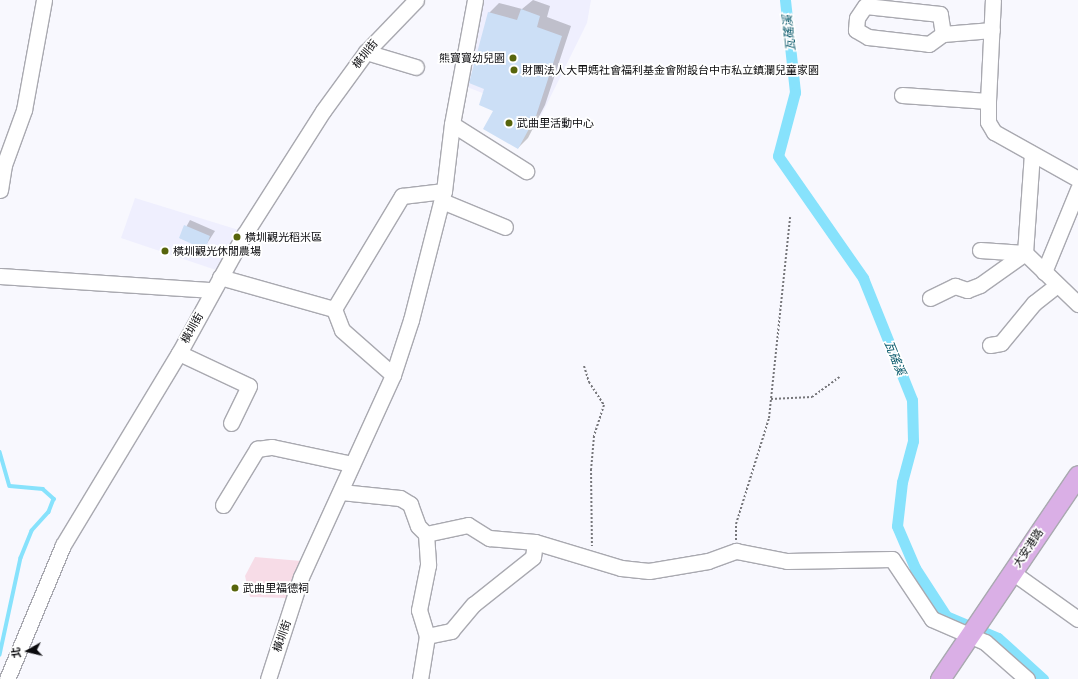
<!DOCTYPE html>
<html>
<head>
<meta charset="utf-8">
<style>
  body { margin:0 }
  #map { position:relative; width:1078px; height:679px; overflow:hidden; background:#f8f8fe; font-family:Ubuntu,"Noto Sans TC",sans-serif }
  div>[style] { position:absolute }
  .built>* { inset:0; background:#efeffe }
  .green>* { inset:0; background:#f7dce7 }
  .shadow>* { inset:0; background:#0003 }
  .stream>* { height:3.5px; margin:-1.75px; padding:0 1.75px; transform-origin:1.75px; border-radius:1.75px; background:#87e2fc }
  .canal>* { height:11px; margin:-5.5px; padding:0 5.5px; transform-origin:5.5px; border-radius:5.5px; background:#87e2fc }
  .building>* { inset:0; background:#ccdff6 }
  .path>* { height:2px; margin-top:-1px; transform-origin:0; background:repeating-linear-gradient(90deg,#76767a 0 2px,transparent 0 4px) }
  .roads { filter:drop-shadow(1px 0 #a9a9b0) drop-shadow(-1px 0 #a9a9b0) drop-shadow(0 1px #a9a9b0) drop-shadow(0 -1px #a9a9b0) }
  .minor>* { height:15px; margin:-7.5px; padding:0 7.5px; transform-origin:7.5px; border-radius:7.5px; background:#fff }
  .major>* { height:19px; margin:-9.5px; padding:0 9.5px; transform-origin:9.5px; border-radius:9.5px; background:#daafe6 }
  .dots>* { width:11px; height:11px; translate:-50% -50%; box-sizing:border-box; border:2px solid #fff; border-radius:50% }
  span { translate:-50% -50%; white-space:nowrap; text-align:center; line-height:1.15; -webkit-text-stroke:3.5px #fff; paint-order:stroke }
  .street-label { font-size:11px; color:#0b0b0e }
  .poi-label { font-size:11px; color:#0b0b0e }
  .right { translate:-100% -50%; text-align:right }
  .left { translate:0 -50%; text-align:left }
  .water-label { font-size:12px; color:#065769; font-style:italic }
  .north { position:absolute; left:8px; top:631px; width:40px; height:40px; -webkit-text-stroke:3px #fff; paint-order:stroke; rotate:262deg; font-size:11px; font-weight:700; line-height:16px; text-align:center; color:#0b0b0e }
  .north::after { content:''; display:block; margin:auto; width:14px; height:18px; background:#0b0b0e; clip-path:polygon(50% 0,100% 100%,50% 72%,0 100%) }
</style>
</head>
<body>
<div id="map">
  <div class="built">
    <i style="clip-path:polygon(477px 0,591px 0,587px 23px,541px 116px,462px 85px)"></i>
    <i style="clip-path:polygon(135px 198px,242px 231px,219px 271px,121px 238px)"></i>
  </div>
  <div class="green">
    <i style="clip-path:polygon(255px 557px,301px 561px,287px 598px,250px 597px,245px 576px)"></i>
  </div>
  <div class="shadow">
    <i style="clip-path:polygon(533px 0,550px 6px,547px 17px,571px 26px,545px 105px,528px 138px,518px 148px,485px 88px,489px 13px,499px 3px,522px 9px)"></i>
    <i style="clip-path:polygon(190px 220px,215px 231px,204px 248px,180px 238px)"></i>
  </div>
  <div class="stream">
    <i style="left:0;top:452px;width:35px;rotate:74deg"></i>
    <i style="left:10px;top:486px;width:33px;rotate:5deg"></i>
    <i style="left:43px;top:489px;width:15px;rotate:42deg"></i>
    <i style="left:54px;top:499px;width:14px;rotate:111deg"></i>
    <i style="left:49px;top:512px;width:25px;rotate:132deg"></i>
    <i style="left:32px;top:531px;width:29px;rotate:112deg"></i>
    <i style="left:21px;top:558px;width:99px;rotate:102.2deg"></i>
  </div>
  <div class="canal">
    <i style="left:785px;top:0;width:93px;rotate:83.8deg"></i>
    <i style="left:795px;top:92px;width:66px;rotate:104.9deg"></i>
    <i style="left:778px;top:156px;width:149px;rotate:55.1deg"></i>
    <i style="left:863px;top:278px;width:131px;rotate:68.1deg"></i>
    <i style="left:912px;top:400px;width:41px;rotate:88.6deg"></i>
    <i style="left:913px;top:441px;width:42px;rotate:105deg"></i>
    <i style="left:902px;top:482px;width:44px;rotate:96.5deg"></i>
    <i style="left:897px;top:526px;width:46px;rotate:66.8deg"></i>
    <i style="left:915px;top:568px;width:57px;rotate:57.1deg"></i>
    <i style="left:946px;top:616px;width:56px;rotate:22.9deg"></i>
    <i style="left:998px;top:638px;width:61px;rotate:42.3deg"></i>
  </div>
  <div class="building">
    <i style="clip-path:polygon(521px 9px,540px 16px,537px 27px,562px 36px,536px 116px,518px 149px,483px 129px,493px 111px,479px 105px,484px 89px,469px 83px,488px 12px,517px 20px)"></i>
    <i style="clip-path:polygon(184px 225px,210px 236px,205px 250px,179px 238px)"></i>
  </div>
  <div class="path">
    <i style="left:584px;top:366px;width:17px;rotate:73deg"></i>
    <i style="left:589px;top:382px;width:27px;rotate:57deg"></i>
    <i style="left:604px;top:405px;width:33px;rotate:108deg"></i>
    <i style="left:594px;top:436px;width:33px;rotate:95deg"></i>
    <i style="left:591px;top:469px;width:77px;rotate:89.3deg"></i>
    <i style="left:771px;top:399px;width:41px;rotate:-2.8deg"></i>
    <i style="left:812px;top:397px;width:34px;rotate:-36deg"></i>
    <i style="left:736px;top:540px;width:16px;rotate:-90deg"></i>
    <i style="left:736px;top:524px;width:111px;rotate:-72.7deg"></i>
    <i style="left:769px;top:418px;width:202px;rotate:-84deg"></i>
    <i style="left:245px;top:589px;width:38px;rotate:3deg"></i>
  </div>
  <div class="roads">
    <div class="minor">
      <i style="left:943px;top:34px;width:20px;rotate:-99deg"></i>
      <i style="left:940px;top:14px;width:75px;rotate:-173.9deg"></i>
      <i style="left:865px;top:6px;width:14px;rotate:124deg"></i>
      <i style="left:857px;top:18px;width:12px;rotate:95deg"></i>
      <i style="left:856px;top:30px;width:14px;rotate:30deg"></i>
      <i style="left:868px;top:37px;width:61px;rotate:6.5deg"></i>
      <i style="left:929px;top:44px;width:17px;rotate:-36deg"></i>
      <i style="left:943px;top:34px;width:49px;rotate:-4.7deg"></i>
      <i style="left:366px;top:52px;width:52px;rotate:16.7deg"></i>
      <i style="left:902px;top:95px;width:86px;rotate:4deg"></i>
      <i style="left:988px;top:101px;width:21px;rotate:90deg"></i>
      <i style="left:988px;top:122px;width:12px;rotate:59deg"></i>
      <i style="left:994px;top:132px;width:96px;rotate:29.2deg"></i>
      <i style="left:988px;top:101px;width:101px;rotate:-87.2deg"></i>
      <i style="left:452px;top:124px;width:88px;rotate:32.4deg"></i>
      <i style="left:0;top:190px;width:25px;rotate:-81deg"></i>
      <i style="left:4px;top:165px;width:59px;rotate:-70deg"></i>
      <i style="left:24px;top:110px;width:112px;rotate:-79.7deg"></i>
      <i style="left:442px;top:201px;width:68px;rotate:22.4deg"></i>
      <i style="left:980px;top:250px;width:45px;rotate:3.8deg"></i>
      <i style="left:1025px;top:253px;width:99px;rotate:-86deg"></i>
      <i style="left:1044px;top:272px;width:90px;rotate:-67.7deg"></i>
      <i style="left:0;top:276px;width:213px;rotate:3.8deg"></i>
      <i style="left:220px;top:277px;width:118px;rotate:15.7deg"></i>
      <i style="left:334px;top:309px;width:22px;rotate:69deg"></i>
      <i style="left:342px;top:330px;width:68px;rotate:41.4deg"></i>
      <i style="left:930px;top:298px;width:28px;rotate:-26deg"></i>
      <i style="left:955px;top:286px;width:13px;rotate:18deg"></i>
      <i style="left:967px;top:290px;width:14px;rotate:-21deg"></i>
      <i style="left:980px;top:285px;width:55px;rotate:-35.4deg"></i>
      <i style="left:1025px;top:253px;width:74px;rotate:43.9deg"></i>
      <i style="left:334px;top:309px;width:132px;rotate:-59deg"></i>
      <i style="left:402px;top:196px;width:42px;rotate:-6.8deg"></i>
      <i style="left:990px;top:345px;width:11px;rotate:-10deg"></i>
      <i style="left:1001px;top:343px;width:52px;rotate:-50.5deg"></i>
      <i style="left:1034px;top:303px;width:29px;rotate:-38deg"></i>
      <i style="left:179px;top:353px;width:77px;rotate:25.2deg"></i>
      <i style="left:249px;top:386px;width:41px;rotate:115.9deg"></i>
      <i style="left:341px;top:492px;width:59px;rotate:5.8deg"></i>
      <i style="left:400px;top:498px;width:12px;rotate:31deg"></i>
      <i style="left:410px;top:504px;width:23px;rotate:70deg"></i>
      <i style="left:418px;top:526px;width:11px;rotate:45deg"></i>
      <i style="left:426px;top:534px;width:31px;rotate:86deg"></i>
      <i style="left:428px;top:565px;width:46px;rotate:101.3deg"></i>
      <i style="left:419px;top:610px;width:27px;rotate:73deg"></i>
      <i style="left:427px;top:636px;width:44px;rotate:99.2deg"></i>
      <i style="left:223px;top:505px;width:66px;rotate:-58.7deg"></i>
      <i style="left:257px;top:449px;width:15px;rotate:-8deg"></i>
      <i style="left:272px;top:447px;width:82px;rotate:12deg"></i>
      <i style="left:426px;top:534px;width:43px;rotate:-12.1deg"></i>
      <i style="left:468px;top:525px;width:25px;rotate:32deg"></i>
      <i style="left:489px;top:538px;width:46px;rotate:5deg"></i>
      <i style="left:535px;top:542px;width:90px;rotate:16.8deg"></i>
      <i style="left:621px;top:568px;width:28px;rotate:6deg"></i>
      <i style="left:649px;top:571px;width:60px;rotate:-9.6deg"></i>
      <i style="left:708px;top:561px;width:30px;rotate:-20deg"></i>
      <i style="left:736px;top:551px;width:52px;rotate:11.1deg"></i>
      <i style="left:787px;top:561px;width:105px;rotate:-1.1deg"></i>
      <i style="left:892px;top:559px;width:72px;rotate:56.3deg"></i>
      <i style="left:932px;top:619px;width:58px;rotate:23.5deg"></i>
      <i style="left:985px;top:642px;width:56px;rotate:41.4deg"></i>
      <i style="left:1012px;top:572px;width:81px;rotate:35.5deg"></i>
      <i style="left:427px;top:636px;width:25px;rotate:-12deg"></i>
      <i style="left:451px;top:631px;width:35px;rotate:-50deg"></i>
      <i style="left:474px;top:604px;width:75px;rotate:-38.5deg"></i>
      <i style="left:533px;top:557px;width:15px;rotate:-82deg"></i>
      <i style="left:7px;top:679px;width:145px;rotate:-67.3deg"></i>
      <i style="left:63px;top:545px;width:224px;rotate:-58.9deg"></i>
      <i style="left:179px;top:353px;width:135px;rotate:-61.2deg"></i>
      <i style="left:244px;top:235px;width:147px;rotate:-57.5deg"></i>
      <i style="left:323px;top:111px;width:73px;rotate:-53.9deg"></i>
      <i style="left:366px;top:52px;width:72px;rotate:-46.1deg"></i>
      <i style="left:268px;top:679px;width:107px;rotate:-72.1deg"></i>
      <i style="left:301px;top:577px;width:222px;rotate:-65.5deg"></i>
      <i style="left:393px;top:375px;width:58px;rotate:-71.9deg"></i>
      <i style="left:411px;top:320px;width:133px;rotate:-75.7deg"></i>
      <i style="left:444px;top:191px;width:67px;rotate:-83.2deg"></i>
      <i style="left:452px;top:124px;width:126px;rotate:-79.5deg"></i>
    </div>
    <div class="major">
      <i style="left:940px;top:679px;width:246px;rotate:-55.9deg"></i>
    </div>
  </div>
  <div class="dots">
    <i style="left:513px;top:58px;background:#57650c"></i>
    <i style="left:514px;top:70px;background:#57650c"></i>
    <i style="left:509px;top:123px;background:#57650c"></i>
    <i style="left:237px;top:237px;background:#57650c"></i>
    <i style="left:165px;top:251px;background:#57650c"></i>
    <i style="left:235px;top:588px;background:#57650c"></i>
  </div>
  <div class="street-label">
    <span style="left:365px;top:54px;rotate:-51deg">橫圳街</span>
    <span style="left:192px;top:328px;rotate:-61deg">橫圳街</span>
    <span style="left:1028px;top:548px;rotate:-56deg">大安港路</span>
    <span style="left:282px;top:636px;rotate:-71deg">橫圳街</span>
  </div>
  <div class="poi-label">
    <span class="right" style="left:505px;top:58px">熊寶寶幼兒園</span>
    <span class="left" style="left:522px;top:70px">財團法人大甲媽社會福利基金會附設台中市私立鎮瀾兒童家園</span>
    <span class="left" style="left:517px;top:123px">武曲里活動中心</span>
    <span class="left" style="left:245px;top:237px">橫圳觀光稻米區</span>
    <span class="left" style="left:173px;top:251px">橫圳觀光休閒農場</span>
    <span class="left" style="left:243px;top:588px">武曲里福德祠</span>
  </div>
  <div class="water-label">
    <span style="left:789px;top:33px;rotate:-96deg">瓦磘溪</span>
    <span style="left:895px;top:358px;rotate:68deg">瓦磘溪</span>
  </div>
  <div class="north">北</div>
</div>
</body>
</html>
